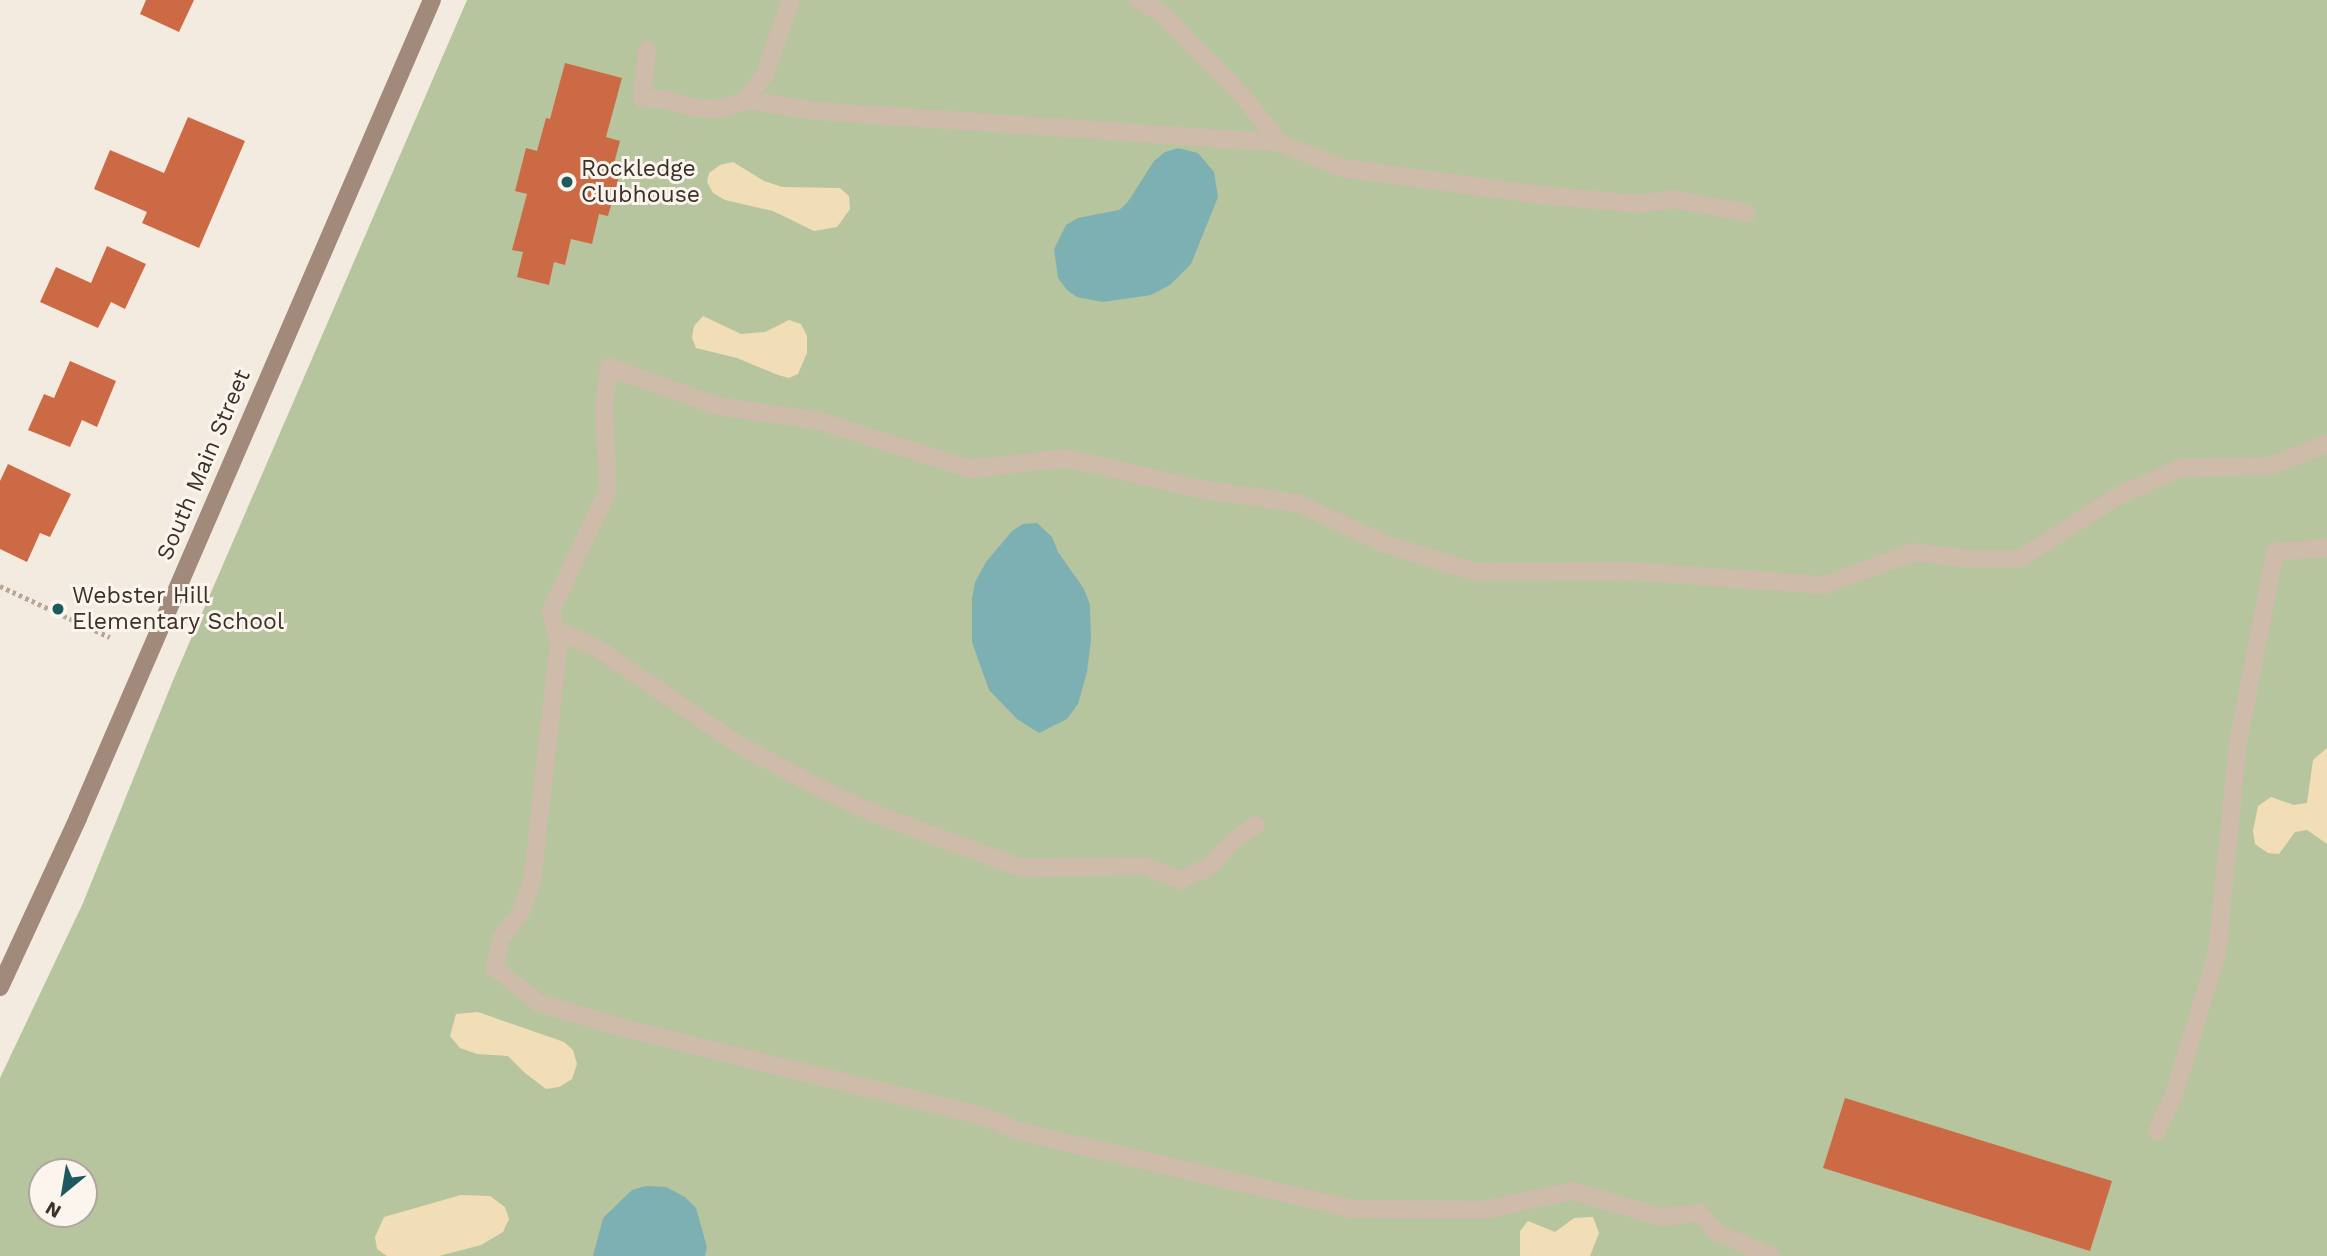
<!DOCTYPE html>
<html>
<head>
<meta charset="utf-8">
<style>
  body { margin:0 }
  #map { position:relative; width:2327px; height:1256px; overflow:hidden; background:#f4ebe0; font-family:"Work Sans",sans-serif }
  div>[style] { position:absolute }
  .green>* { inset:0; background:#b7c59e }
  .sand>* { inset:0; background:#f1deb6 }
  .water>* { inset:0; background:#7db0b3 }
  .building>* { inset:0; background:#cc6a46 }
  .path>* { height:4.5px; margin-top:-2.25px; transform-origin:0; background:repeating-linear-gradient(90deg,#baa594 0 3.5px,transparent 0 7px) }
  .lane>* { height:18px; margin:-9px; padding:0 9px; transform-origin:9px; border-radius:9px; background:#cebbaa }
  .secondary>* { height:18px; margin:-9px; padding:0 9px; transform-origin:9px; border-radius:9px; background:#a28a7b }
  .dots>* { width:19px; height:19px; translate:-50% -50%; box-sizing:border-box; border:4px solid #fbf5ed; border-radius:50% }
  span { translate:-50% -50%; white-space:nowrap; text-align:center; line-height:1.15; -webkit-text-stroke:6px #fbf5ed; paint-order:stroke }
  .poi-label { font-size:23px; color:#3b302a }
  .left { translate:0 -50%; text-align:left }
  .street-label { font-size:23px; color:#3b302a }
  .north { position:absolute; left:28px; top:1158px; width:70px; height:70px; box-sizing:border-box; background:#fbf5ed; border:2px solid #aea69f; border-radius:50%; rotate:210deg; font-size:19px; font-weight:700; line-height:28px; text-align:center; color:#3b302a }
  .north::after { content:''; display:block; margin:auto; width:24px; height:32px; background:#1d5a5f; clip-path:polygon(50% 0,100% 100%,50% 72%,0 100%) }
</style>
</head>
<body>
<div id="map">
  <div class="green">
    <i style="clip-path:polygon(evenodd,467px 0,2327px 0,2327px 1256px,0 1256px,0 1078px,83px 903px,174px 678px,467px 0,42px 1172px,84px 1172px,84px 1214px,42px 1214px,42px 1172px)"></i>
  </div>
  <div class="sand">
    <i style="clip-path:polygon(733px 162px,764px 181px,782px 187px,840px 188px,849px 196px,850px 209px,837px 227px,814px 231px,773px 211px,725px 200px,713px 193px,707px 182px,709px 173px,720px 165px)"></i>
    <i style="clip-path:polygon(703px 316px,741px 334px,765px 332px,789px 320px,801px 324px,807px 336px,807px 353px,798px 374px,789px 378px,778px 375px,737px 358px,696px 348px,692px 338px,694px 326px)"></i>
    <i style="clip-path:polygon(2327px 748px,2327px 844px,2307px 830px,2295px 832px,2279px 854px,2268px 853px,2255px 844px,2253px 831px,2258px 806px,2271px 797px,2294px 805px,2307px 803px,2313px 760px)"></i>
    <i style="clip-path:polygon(478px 1012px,564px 1042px,573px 1050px,577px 1064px,572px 1079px,559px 1087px,546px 1089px,525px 1073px,508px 1056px,477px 1054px,460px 1048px,450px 1036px,456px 1014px)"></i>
    <i style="clip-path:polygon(461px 1195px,490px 1196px,505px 1207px,509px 1219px,503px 1232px,481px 1245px,439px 1256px,387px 1256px,377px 1249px,375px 1237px,384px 1217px)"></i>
    <i style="clip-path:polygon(1593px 1217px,1599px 1233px,1590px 1256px,1520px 1256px,1520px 1231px,1528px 1221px,1555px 1232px,1574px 1218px)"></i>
  </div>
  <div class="water">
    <i style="clip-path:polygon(1178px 148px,1198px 153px,1214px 172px,1218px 197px,1191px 264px,1170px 285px,1151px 295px,1103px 302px,1077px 297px,1067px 290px,1058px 278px,1054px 249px,1066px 225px,1078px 218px,1119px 210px,1127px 203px,1154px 161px,1165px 152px)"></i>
    <i style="clip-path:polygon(1037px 523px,1052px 537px,1058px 552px,1084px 589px,1090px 605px,1091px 639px,1087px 672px,1078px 704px,1067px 719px,1039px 733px,1017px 719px,989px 690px,972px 642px,972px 599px,975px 582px,986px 562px,1012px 531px,1023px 524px)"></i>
    <i style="clip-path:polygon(646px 1186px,666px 1187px,685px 1197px,696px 1208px,707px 1247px,705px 1256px,593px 1256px,603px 1218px,632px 1190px)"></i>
  </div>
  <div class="building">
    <i style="clip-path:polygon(146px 0,194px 0,179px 32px,140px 14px)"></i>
    <i style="clip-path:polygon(565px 63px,622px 78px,606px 137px,620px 141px,612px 171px,620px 173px,608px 216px,599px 214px,592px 244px,571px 239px,565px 265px,554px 262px,549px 285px,517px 277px,523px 252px,512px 250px,527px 194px,515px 191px,526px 148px,537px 151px,546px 118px,550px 119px)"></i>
    <i style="clip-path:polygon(188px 117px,245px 141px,199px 248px,142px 223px,147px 212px,94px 189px,110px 150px,164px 173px)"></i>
    <i style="clip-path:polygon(107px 246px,146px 264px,125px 309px,111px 302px,98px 328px,40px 302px,56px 267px,91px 283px)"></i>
    <i style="clip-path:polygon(70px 361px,116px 381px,97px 427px,82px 420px,70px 447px,28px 430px,44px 394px,54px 398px)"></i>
    <i style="clip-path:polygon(8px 464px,71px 494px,50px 537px,40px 533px,27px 562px,0 549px,0 481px)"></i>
    <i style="clip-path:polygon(1845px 1098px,2112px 1181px,2090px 1251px,1823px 1168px)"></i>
  </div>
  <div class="path">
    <i style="left:0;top:586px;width:121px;rotate:24.9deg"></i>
  </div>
  <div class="lane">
    <i style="left:1138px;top:0;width:24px;rotate:28deg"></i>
    <i style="left:1159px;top:11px;width:120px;rotate:45.3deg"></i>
    <i style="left:1243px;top:96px;width:60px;rotate:51.8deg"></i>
    <i style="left:647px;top:50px;width:48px;rotate:95.9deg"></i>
    <i style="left:642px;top:98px;width:26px;rotate:4deg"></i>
    <i style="left:668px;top:100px;width:28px;rotate:17deg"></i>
    <i style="left:695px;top:108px;width:26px;rotate:2deg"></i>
    <i style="left:721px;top:109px;width:27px;rotate:-20deg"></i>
    <i style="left:746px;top:100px;width:70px;rotate:9.1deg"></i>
    <i style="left:815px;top:111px;width:466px;rotate:3.9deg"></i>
    <i style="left:1280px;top:143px;width:67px;rotate:22deg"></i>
    <i style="left:1342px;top:168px;width:191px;rotate:7.8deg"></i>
    <i style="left:1531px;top:194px;width:108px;rotate:5.3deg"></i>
    <i style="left:1639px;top:204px;width:34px;rotate:-8deg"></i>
    <i style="left:1673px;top:199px;width:75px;rotate:10.7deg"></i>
    <i style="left:746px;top:100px;width:32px;rotate:-54deg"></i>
    <i style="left:765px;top:74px;width:78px;rotate:-70.6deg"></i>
    <i style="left:556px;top:630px;width:45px;rotate:23.7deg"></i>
    <i style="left:597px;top:648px;width:172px;rotate:34.3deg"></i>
    <i style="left:739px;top:745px;width:96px;rotate:27.9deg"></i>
    <i style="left:824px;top:790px;width:54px;rotate:25.1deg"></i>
    <i style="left:873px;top:813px;width:158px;rotate:20.4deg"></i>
    <i style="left:1021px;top:868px;width:123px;rotate:-0.9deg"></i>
    <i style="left:1144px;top:866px;width:40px;rotate:21deg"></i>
    <i style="left:1181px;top:880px;width:31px;rotate:-25deg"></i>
    <i style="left:1209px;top:867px;width:35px;rotate:-47deg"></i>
    <i style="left:1233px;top:841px;width:28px;rotate:-35deg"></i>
    <i style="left:2157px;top:1131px;width:41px;rotate:-65.3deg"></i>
    <i style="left:2174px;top:1094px;width:147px;rotate:-73deg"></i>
    <i style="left:2217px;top:953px;width:211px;rotate:-84.3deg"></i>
    <i style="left:2238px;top:743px;width:195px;rotate:-79deg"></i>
    <i style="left:2275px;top:552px;width:52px;rotate:-4.4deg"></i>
    <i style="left:1771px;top:1256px;width:60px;rotate:-156.4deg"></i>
    <i style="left:1716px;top:1232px;width:25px;rotate:-130deg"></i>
    <i style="left:1700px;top:1213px;width:39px;rotate:174deg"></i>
    <i style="left:1661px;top:1217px;width:93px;rotate:-163.7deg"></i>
    <i style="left:1572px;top:1191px;width:91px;rotate:167.9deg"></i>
    <i style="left:1483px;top:1210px;width:130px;rotate:-179.6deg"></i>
    <i style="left:1353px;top:1209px;width:341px;rotate:-166.9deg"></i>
    <i style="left:1021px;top:1132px;width:42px;rotate:-157.7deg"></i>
    <i style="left:982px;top:1116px;width:366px;rotate:-166.2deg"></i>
    <i style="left:627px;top:1029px;width:92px;rotate:-163.5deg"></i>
    <i style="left:539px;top:1003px;width:56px;rotate:-141.5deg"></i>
    <i style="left:495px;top:968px;width:31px;rotate:-79deg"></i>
    <i style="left:501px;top:938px;width:34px;rotate:-53deg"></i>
    <i style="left:521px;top:911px;width:31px;rotate:-69deg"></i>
    <i style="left:532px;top:882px;width:241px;rotate:-83.6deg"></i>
    <i style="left:559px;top:643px;width:33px;rotate:-104deg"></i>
    <i style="left:551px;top:611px;width:134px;rotate:-64.8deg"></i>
    <i style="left:608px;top:490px;width:82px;rotate:-92.8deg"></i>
    <i style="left:604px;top:408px;width:41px;rotate:-83deg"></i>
    <i style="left:609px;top:367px;width:116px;rotate:19.7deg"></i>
    <i style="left:718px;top:406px;width:102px;rotate:8.4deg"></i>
    <i style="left:819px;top:421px;width:158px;rotate:17.6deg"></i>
    <i style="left:970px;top:469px;width:97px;rotate:-6.5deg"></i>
    <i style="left:1066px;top:458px;width:143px;rotate:13deg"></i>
    <i style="left:1205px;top:490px;width:94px;rotate:8deg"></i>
    <i style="left:1298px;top:503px;width:96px;rotate:25.2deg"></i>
    <i style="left:1385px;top:544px;width:94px;rotate:17.3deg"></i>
    <i style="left:1475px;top:572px;width:153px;rotate:-0.4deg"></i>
    <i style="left:1628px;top:571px;width:196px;rotate:4.1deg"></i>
    <i style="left:1824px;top:585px;width:96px;rotate:-20.1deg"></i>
    <i style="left:1914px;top:552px;width:53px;rotate:7.5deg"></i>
    <i style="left:1967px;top:559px;width:53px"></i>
    <i style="left:2020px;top:559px;width:114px;rotate:-32.9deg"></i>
    <i style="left:2116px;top:497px;width:70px;rotate:-24.4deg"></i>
    <i style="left:2180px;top:468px;width:90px;rotate:-1.3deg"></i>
    <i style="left:2270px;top:466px;width:61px;rotate:-21.1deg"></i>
  </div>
  <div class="secondary">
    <i style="left:0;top:987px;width:186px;rotate:-65.2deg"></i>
    <i style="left:78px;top:818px;width:891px;rotate:-66.6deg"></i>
  </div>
  <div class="dots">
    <i style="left:567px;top:182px;background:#1d5a5f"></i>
    <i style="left:58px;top:609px;background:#1d5a5f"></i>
  </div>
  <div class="poi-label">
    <span class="left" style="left:581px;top:182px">Rockledge<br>Clubhouse</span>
    <span class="left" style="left:72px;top:609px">Webster Hill<br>Elementary School</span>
  </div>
  <div class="street-label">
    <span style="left:204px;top:465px;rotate:-67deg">South Main Street</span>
  </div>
  <div class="north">N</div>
</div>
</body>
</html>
